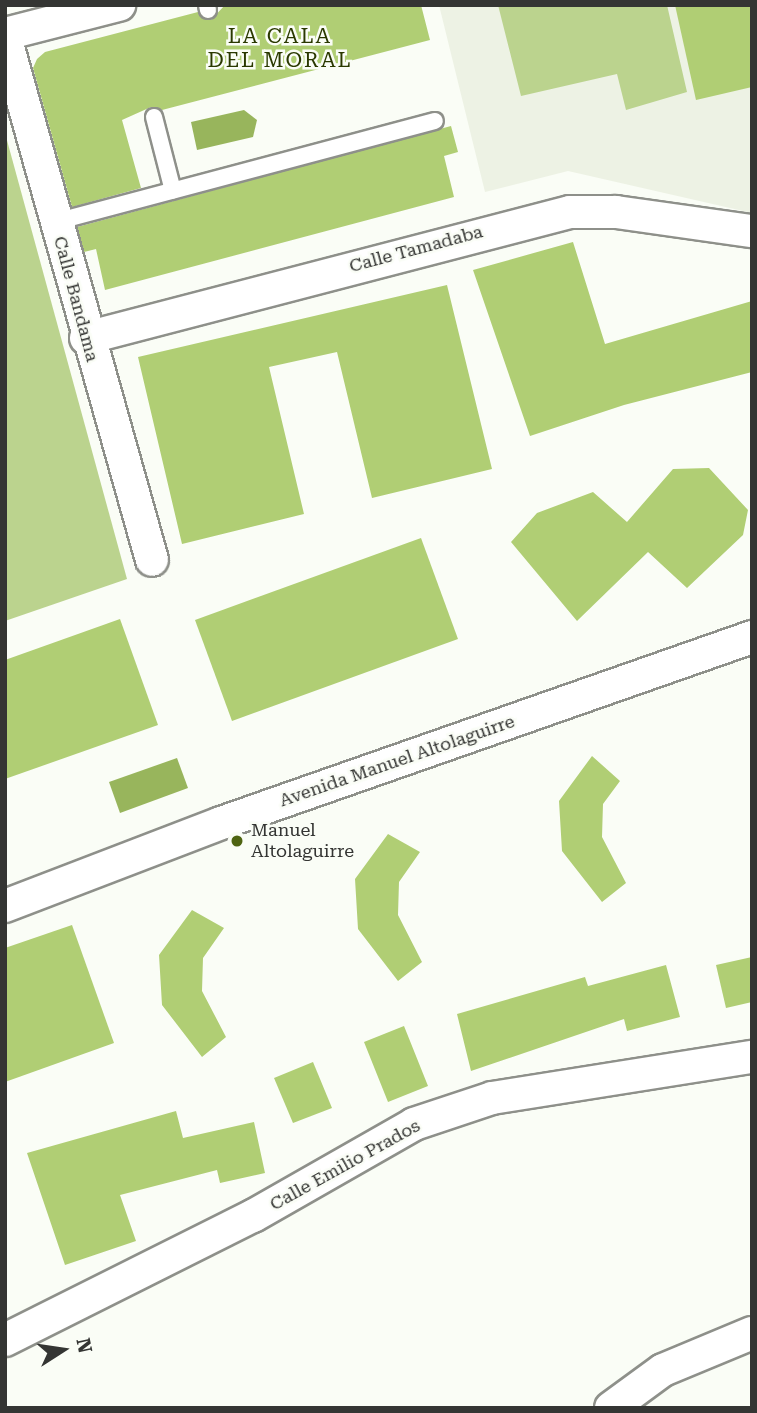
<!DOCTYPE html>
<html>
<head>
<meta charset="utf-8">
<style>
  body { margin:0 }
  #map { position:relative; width:757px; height:1413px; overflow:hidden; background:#fafdf6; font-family:"Roboto Serif",serif }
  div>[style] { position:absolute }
  .built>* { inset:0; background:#edf2e4 }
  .green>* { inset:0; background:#bbd38e }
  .water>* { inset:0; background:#98b55c }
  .building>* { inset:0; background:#b0ce74 }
  .roads { filter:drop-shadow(2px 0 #8e908a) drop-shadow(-2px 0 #8e908a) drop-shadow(0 2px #8e908a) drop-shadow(0 -2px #8e908a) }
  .service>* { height:16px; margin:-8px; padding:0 8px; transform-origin:8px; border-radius:8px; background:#fff }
  .minor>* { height:32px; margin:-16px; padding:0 16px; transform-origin:16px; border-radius:16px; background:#fff }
  .dots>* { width:19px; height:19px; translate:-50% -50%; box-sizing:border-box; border:4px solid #fafdf6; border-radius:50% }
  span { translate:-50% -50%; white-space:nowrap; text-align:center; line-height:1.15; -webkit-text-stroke:5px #fafdf6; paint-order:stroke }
  .street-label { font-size:18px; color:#343533 }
  .poi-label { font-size:18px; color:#343533 }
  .left { translate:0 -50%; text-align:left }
  .quarter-label { font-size:21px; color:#2a3900; letter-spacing:2px }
  .frame { position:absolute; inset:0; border:7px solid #343533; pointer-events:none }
  .north { position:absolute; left:28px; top:1315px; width:70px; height:70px; -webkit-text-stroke:5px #fafdf6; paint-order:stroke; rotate:78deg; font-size:19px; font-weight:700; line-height:28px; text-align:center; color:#343533 }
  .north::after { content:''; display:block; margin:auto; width:24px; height:32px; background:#343533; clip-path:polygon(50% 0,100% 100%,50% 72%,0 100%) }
</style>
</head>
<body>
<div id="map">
  <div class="built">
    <i style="clip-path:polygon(439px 5px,752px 5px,752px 213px,568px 171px,485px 192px)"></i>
  </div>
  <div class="green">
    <i style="clip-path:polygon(498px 5px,667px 5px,687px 92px,626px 110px,617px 74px,521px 96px)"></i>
    <i style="clip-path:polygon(5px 133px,127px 579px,5px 621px)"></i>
  </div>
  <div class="water">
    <i style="clip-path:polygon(244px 110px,257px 120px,253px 137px,197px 150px,191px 122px)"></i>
    <i style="clip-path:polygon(177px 758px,188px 788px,120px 813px,109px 782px)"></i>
  </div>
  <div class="building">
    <i style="clip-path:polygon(225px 5px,421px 5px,430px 40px,162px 110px,151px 107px,122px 120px,141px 188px,72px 207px,33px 68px,37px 59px,45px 52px,198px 12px,211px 20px)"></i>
    <i style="clip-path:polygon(675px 5px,752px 5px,752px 87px,696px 100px)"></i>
    <i style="clip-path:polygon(451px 126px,458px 152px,444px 156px,454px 197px,105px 290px,96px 249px,84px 252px,77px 227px)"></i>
    <i style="clip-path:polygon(573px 242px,605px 344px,752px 301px,752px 372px,624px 405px,530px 436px,473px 270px)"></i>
    <i style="clip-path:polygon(447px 285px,492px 469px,372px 498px,337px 352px,269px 367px,304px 514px,182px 544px,138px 357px)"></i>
    <i style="clip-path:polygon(709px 468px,748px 510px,743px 535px,687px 588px,648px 552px,577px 621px,511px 542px,537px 513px,593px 492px,627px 522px,673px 469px)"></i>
    <i style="clip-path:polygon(421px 538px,458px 639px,232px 721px,195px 620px)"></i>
    <i style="clip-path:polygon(120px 619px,158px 725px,5px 779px,5px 660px)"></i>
    <i style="clip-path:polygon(592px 756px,620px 781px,603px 804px,602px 837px,626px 883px,602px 902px,562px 851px,559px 801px)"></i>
    <i style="clip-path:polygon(388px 834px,420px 852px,399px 882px,398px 915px,422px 962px,398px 981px,358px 929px,355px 879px)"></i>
    <i style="clip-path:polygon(192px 910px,224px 928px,203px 958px,202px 991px,226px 1037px,202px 1057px,162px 1005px,159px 955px)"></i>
    <i style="clip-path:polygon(72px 925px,114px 1043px,5px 1082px,5px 948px)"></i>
    <i style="clip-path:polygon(752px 957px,752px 1002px,726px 1008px,716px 965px)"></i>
    <i style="clip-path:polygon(666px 965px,680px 1017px,627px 1031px,624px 1019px,471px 1071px,457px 1014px,585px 977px,588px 986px)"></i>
    <i style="clip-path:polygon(404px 1026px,428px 1086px,388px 1102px,364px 1042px)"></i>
    <i style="clip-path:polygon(313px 1062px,332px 1108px,293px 1123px,274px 1078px)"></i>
    <i style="clip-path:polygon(176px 1111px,183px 1138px,254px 1122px,265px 1173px,220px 1183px,217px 1170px,120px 1195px,136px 1241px,65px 1265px,27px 1153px)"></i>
  </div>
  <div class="roads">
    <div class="service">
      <i style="left:207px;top:5px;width:5px;rotate:79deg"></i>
      <i style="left:154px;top:117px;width:76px;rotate:75.6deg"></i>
      <i style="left:55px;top:222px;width:393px;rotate:-14.9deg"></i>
    </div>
    <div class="minor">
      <i style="left:5px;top:34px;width:118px;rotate:-14.3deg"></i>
      <i style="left:5px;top:37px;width:543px;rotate:74.3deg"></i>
      <i style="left:86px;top:338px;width:500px;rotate:-14.59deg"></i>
      <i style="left:570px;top:212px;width:46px"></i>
      <i style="left:616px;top:212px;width:137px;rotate:8deg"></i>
      <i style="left:5px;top:906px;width:231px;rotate:-21deg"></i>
      <i style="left:221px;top:823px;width:563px;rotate:-19.3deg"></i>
      <i style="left:5px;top:1340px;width:277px;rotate:-26.6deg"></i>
      <i style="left:253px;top:1216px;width:185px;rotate:-29.7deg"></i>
      <i style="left:414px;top:1124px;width:82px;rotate:-18.4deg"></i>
      <i style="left:492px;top:1098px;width:263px;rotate:-9deg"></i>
      <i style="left:611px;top:1408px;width:64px;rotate:-36.2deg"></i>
      <i style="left:663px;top:1370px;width:96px;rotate:-22.6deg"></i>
    </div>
  </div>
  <div class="dots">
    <i style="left:237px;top:841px;background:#4e6411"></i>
  </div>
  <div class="street-label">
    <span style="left:416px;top:249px;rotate:-15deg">Calle Tamadaba</span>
    <span style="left:76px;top:299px;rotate:75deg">Calle Bandama</span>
    <span style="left:397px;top:761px;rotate:-19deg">Avenida Manuel Altolaguirre</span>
    <span style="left:345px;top:1165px;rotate:-29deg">Calle Emilio Prados</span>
  </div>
  <div class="poi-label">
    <span class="left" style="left:251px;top:841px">Manuel<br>Altolaguirre</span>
  </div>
  <div class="quarter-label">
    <span style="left:280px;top:48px">LA CALA<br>DEL MORAL</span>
  </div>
  <div class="frame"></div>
  <div class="north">N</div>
</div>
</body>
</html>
